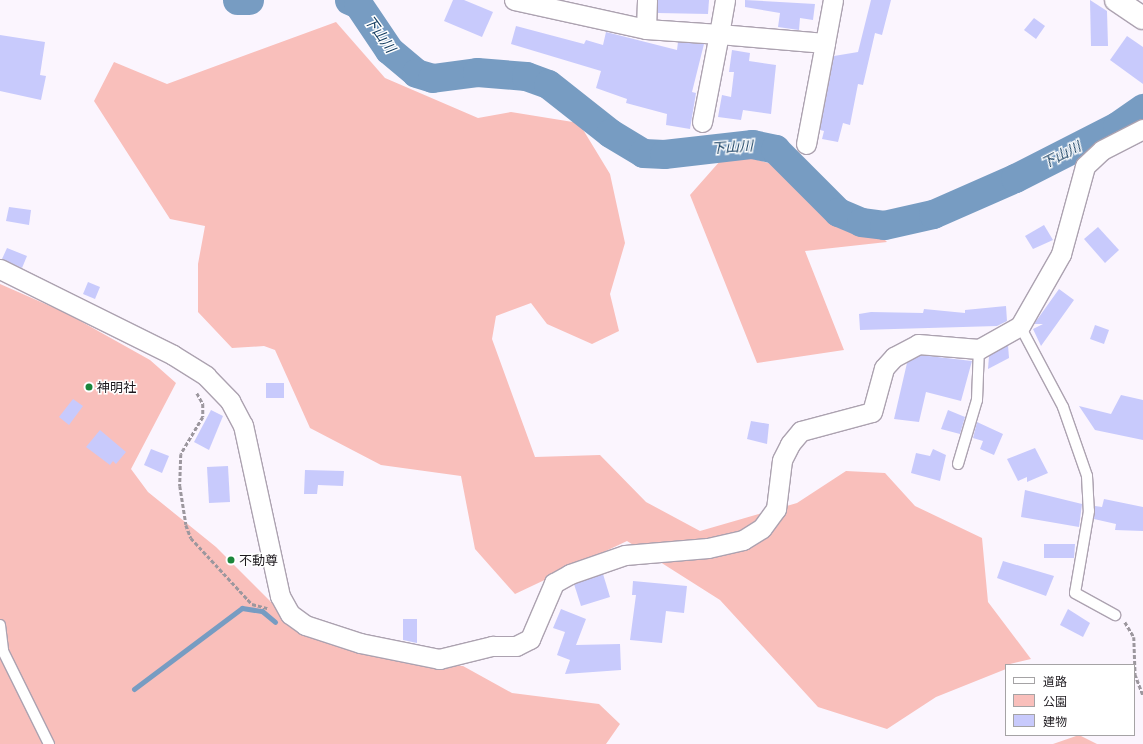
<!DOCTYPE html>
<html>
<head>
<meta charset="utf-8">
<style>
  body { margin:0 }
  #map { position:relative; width:1143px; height:744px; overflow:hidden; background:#fbf5fe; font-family:Ubuntu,"Noto Sans JP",sans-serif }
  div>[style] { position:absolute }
  .green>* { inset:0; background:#f9bfbb }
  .stream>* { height:5px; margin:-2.5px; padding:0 2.5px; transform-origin:2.5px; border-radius:2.5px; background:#779cc2 }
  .river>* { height:29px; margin:-14.5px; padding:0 14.5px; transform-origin:14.5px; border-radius:14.5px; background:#779cc2 }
  .building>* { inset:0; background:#c8cafc }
  .path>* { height:2.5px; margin-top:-1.25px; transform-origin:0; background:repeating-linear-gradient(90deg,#9c979e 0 4px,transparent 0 6px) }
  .roads { filter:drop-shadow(1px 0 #aca2b0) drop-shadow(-1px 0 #aca2b0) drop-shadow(0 1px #aca2b0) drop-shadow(0 -1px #aca2b0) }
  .service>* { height:10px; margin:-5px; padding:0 5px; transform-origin:5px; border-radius:5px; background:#fff }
  .minor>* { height:19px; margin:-9.5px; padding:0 9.5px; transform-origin:9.5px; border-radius:9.5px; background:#fff }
  .primary>* { height:22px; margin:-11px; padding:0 11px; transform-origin:11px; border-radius:11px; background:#fff }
  .dots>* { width:11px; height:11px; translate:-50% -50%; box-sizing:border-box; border:2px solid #fff; border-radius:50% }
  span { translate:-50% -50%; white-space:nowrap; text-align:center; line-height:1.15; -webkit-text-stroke:3px #fff; paint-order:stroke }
  .poi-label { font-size:13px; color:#1e1a1f }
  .left { translate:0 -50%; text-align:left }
  .water-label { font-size:14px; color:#0a355a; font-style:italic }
  .legend { position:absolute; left:1005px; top:664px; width:130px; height:72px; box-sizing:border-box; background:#fff; border:1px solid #a5a3a5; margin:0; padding:5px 7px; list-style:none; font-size:12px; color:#1e1a1f }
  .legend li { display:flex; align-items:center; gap:8px; height:20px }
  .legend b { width:20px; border:1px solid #a5a3a5 }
</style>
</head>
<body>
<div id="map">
  <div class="green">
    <i style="clip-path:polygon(336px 22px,385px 78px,478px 118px,511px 112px,579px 123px,610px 174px,625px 243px,610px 294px,619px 331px,592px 344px,547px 324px,531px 303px,496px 316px,492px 339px,535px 457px,600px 455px,646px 502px,700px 531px,797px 503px,846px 471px,885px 473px,915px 506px,982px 538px,988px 602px,1031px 659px,1006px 665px,1006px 669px,936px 697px,887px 729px,818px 707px,720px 600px,627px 541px,515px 594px,475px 549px,461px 476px,381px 465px,310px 428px,275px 350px,264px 346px,232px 348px,198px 312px,198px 264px,205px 226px,170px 219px,94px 101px,114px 62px,167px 84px)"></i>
    <i style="clip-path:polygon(728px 152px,823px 178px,887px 242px,805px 251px,844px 350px,757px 363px,690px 195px)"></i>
    <i style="clip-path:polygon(0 284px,66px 313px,150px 360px,176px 383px,131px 469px,148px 492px,216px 547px,300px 631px,408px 664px,463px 666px,512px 693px,599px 704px,620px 724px,606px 744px,0 744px)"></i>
    <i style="clip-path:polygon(1079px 735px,1097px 744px,1053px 744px)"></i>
  </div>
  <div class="stream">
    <i style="left:134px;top:689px;width:135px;rotate:-36.9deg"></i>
    <i style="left:242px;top:608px;width:20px;rotate:9deg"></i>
    <i style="left:262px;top:611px;width:17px;rotate:40deg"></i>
  </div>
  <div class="river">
    <i style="left:237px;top:0;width:12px"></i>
    <i style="left:349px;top:0;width:10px;rotate:24deg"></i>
    <i style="left:358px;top:4px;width:55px;rotate:56deg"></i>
    <i style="left:389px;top:50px;width:35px;rotate:40deg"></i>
    <i style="left:416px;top:73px;width:17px;rotate:17deg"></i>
    <i style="left:432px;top:78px;width:45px;rotate:-7.6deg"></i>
    <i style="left:477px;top:72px;width:49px;rotate:4.7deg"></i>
    <i style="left:526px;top:76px;width:23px;rotate:20deg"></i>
    <i style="left:548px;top:84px;width:79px;rotate:38.3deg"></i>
    <i style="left:610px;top:133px;width:39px;rotate:31deg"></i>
    <i style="left:643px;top:153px;width:21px;rotate:3deg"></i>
    <i style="left:664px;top:154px;width:89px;rotate:-6.5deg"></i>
    <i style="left:752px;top:144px;width:24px;rotate:12deg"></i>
    <i style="left:775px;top:149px;width:89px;rotate:45deg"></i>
    <i style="left:838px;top:212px;width:25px;rotate:23deg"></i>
    <i style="left:861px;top:222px;width:23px;rotate:7deg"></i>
    <i style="left:884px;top:225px;width:50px;rotate:-12.7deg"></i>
    <i style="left:933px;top:214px;width:90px;rotate:-23.7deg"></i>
    <i style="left:1015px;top:178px;width:114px;rotate:-27deg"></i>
    <i style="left:1117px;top:126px;width:32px;rotate:-35deg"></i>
  </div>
  <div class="building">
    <i style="clip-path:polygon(453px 0,464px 0,493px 12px,482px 37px,444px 21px)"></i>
    <i style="clip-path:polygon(658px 0,709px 0,708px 14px,658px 13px)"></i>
    <i style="clip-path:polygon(745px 0,815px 4px,813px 20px,800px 18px,799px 30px,778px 27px,780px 13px,745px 7px)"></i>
    <i style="clip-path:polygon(871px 0,891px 0,882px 35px,875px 33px,863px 85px,858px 84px,850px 125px,843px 123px,838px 142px,822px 139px,824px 131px,820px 130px,834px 56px,858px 52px)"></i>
    <i style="clip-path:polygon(1090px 0,1107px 11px,1108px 46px,1091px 46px)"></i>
    <i style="clip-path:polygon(1034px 18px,1045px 26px,1036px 39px,1024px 30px)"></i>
    <i style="clip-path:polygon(516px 26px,584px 44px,586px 40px,603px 45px,606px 32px,677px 50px,678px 42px,704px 44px,692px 92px,696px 93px,690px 129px,666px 125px,667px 114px,626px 103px,627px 99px,596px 88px,601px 71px,511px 44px)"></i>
    <i style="clip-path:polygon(0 35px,45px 42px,40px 75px,46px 76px,41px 100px,0 91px)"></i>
    <i style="clip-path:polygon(1127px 36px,1143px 47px,1143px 84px,1110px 60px)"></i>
    <i style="clip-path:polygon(732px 50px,750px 53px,749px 61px,776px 65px,771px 114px,743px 110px,741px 120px,718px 117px,722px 95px,731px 97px,734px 72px,729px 72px)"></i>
    <i style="clip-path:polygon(9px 207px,31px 210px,29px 225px,6px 221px)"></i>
    <i style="clip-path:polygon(1044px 225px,1053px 240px,1033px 249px,1025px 236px)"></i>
    <i style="clip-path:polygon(1098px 227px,1119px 250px,1105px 263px,1084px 239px)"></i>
    <i style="clip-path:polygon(7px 248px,27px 256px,22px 268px,2px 259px)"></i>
    <i style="clip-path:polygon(88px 282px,100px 287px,95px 299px,83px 294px)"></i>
    <i style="clip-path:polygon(1059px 289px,1074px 300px,1041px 346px,1033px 329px,1043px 324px,1034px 324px)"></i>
    <i style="clip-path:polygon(1006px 306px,1007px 321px,997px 326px,860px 330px,859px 314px,871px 312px,923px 313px,924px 309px,965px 313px,965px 310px)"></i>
    <i style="clip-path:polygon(1095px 325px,1109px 330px,1104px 344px,1090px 339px)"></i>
    <i style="clip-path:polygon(1008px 345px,1009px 358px,988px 369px,989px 356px)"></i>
    <i style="clip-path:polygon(920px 355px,972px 361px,961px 401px,926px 392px,919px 422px,894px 419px,907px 363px)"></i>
    <i style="clip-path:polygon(266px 383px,284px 383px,284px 398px,266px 398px)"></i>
    <i style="clip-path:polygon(1121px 395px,1143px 400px,1143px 440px,1095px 430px,1079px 406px,1111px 414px)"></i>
    <i style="clip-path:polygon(73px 399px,83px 406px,69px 425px,59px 417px)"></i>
    <i style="clip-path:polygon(211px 410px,223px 416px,209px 450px,194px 442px)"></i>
    <i style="clip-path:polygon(948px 410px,965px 417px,960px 434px,941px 429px)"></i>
    <i style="clip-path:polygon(751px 421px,769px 424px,767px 444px,747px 439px)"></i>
    <i style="clip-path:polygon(977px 422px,1003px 434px,994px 455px,980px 449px,983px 441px,973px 438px)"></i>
    <i style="clip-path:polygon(100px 430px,126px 452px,116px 464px,113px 461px,110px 465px,86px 447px)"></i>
    <i style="clip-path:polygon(1035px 448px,1048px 473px,1027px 482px,1027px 477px,1018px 481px,1007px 459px)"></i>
    <i style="clip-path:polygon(151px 449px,169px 456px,162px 473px,144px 465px)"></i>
    <i style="clip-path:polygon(933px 449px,946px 455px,940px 481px,911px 473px,916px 453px,930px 456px)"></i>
    <i style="clip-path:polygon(228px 466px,230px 502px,209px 503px,207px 467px)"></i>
    <i style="clip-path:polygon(305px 470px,344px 471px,343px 486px,318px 485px,317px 494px,304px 494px)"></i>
    <i style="clip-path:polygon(1025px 490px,1082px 504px,1079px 527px,1021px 517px)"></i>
    <i style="clip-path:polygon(1104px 499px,1143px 507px,1143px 531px,1115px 530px,1116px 524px,1094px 519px,1095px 506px,1102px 507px)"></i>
    <i style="clip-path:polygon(1044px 544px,1075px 544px,1074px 558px,1044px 558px)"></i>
    <i style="clip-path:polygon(1003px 561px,1054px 576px,1046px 596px,997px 578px)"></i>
    <i style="clip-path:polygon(603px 574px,610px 597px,581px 606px,574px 584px)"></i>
    <i style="clip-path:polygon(633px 581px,687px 586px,684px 613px,666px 611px,662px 643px,630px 640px,636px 595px,632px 595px)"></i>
    <i style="clip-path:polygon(561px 609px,586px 619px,576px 645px,620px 644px,621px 670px,565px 674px,570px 660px,557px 655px,565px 632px,553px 628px)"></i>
    <i style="clip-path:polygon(1068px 609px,1090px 623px,1083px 637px,1060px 625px)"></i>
    <i style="clip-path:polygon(403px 619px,417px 619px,417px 643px,403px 640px)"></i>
  </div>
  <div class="path">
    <i style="left:197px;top:393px;width:13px;rotate:61deg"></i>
    <i style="left:203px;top:404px;width:13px;rotate:90deg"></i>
    <i style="left:203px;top:417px;width:43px;rotate:120.7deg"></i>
    <i style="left:181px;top:454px;width:32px;rotate:92deg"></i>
    <i style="left:180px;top:486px;width:39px;rotate:81deg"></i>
    <i style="left:186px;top:525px;width:14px;rotate:69deg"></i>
    <i style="left:191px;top:538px;width:90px;rotate:47.3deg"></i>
    <i style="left:252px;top:604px;width:16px;rotate:15deg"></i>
    <i style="left:1125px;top:622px;width:17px;rotate:59deg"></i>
    <i style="left:1134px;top:637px;width:37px;rotate:88deg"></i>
    <i style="left:1135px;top:674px;width:22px;rotate:69deg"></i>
  </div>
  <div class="roads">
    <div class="service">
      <i style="left:1020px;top:326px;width:92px;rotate:62deg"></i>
      <i style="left:1063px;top:407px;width:73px;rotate:70.8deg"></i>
      <i style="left:1087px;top:476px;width:35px;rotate:87deg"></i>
      <i style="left:1089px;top:511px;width:83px;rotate:99.7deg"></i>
      <i style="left:1075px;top:593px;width:46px;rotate:28.8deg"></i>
      <i style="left:958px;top:464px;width:67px;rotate:-73.5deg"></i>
      <i style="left:977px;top:400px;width:51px;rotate:-87.8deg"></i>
      <i style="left:0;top:625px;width:26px;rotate:83deg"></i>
      <i style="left:3px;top:651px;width:104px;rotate:63.7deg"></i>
    </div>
    <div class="minor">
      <i style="left:514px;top:0;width:135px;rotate:12.4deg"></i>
      <i style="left:646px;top:29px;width:73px;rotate:3.9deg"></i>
      <i style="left:719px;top:34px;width:35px;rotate:-80deg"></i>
      <i style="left:646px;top:29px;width:29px;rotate:-88deg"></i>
      <i style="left:702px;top:122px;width:90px;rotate:-79.1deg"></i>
      <i style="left:719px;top:34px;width:106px;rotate:4.9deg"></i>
      <i style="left:825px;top:43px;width:44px;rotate:-79.5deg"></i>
      <i style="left:806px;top:144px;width:103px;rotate:-79.3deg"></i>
      <i style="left:0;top:269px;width:193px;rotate:26.4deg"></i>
      <i style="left:173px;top:355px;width:39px;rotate:32deg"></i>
      <i style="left:206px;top:376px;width:35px;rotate:46deg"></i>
      <i style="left:230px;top:401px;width:27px;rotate:62deg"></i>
      <i style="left:243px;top:425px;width:175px;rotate:77.8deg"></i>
      <i style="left:280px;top:596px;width:21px;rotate:61deg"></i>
      <i style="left:290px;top:614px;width:19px;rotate:36deg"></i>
      <i style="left:305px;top:625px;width:58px;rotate:18.1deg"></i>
      <i style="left:360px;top:643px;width:81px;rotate:11.4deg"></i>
      <i style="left:439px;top:659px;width:55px;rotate:-13.8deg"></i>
      <i style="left:492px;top:646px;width:24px"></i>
      <i style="left:516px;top:646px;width:16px;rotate:-27deg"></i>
      <i style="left:530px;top:639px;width:61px;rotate:-66.8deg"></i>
      <i style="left:554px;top:583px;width:18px;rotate:-29deg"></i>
      <i style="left:570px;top:574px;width:58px;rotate:-19.1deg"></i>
      <i style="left:625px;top:555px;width:83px;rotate:-4.8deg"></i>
      <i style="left:708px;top:548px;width:36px;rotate:-13deg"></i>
      <i style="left:743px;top:540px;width:22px;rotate:-32deg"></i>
      <i style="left:762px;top:528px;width:24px;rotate:-54deg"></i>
      <i style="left:776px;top:509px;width:49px;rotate:-83deg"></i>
      <i style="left:782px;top:460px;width:18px;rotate:-63deg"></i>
      <i style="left:790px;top:444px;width:17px;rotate:-50deg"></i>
      <i style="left:801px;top:431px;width:73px;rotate:-15deg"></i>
      <i style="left:872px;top:412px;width:46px;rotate:-74.7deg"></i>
      <i style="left:884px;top:368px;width:15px;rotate:-48deg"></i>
      <i style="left:894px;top:357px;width:27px;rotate:-28deg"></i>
      <i style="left:918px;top:344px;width:61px;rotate:4.7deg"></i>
      <i style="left:979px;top:349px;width:47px;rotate:-29.3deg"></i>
      <i style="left:1020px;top:326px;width:83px;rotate:-60.3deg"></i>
      <i style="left:1061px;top:254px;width:91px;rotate:-74.7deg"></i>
      <i style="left:1085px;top:166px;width:23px;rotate:-43deg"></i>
      <i style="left:1102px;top:150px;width:46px;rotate:-27.1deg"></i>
    </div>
    <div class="primary">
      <i style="left:1116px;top:0;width:32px;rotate:34deg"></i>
    </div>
  </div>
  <div class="dots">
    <i style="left:89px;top:387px;background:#1b863c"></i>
    <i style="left:231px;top:560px;background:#1b863c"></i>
  </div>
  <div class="poi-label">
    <span class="left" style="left:97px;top:387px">神明社</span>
    <span class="left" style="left:239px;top:560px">不動尊</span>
  </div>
  <div class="water-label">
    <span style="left:380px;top:34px;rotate:54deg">下山川</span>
    <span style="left:732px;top:147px;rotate:-4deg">下山川</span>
    <span style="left:1061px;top:155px;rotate:-27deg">下山川</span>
  </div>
  <ul class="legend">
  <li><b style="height:5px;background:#fff"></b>道路</li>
  <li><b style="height:11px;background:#f9bfbb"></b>公園</li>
  <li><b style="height:11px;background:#c8cafc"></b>建物</li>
  </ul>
</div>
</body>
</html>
